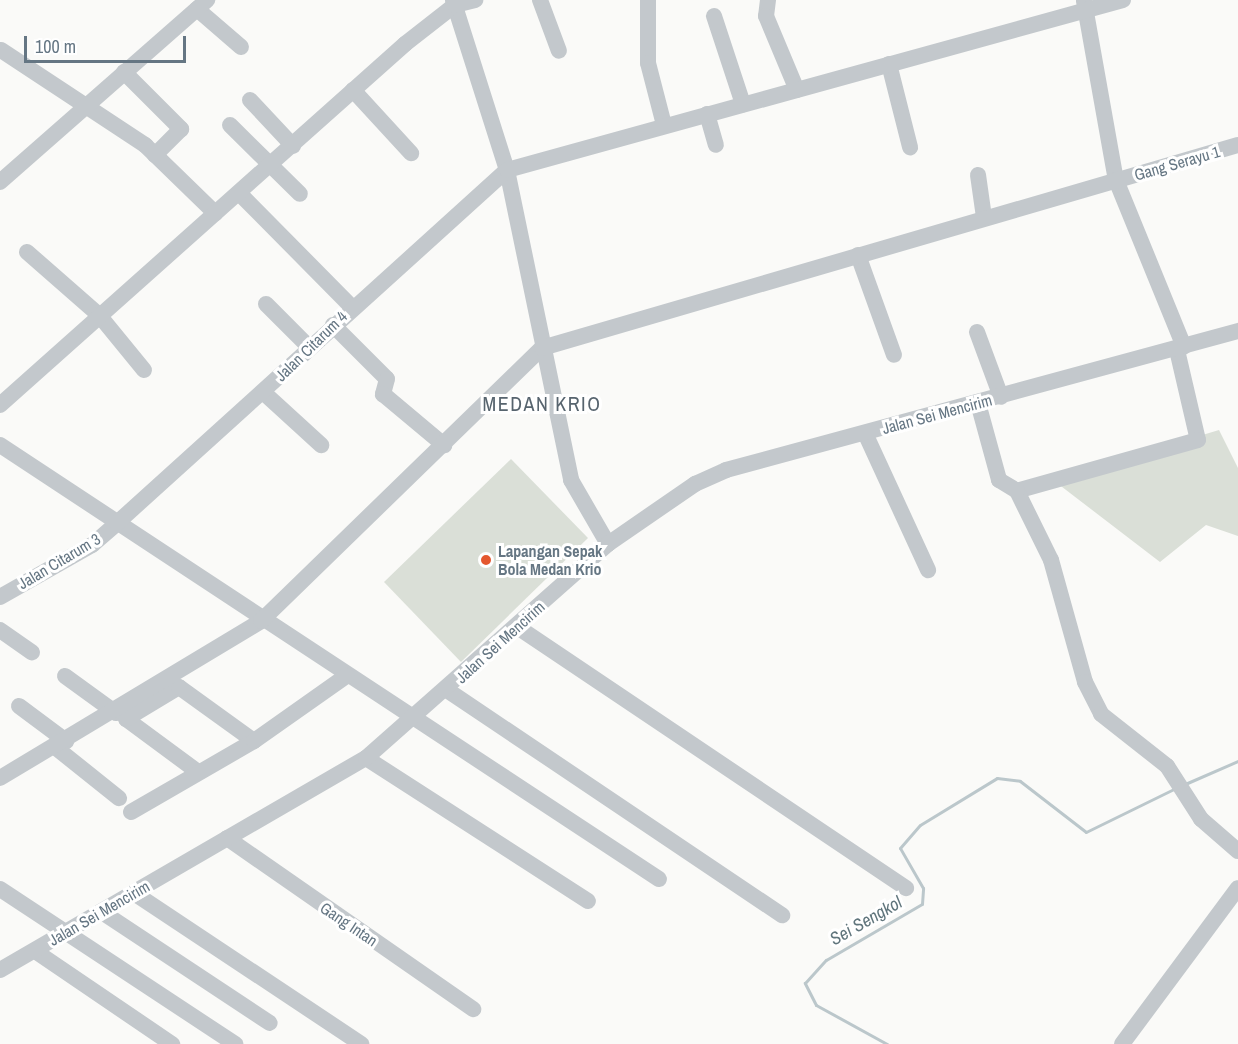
<!DOCTYPE html>
<html>
<head>
<meta charset="utf-8">
<style>
  body { margin:0 }
  #map { position:relative; width:1238px; height:1044px; overflow:hidden; background:#fafaf8; font-family:"Archivo Narrow",sans-serif }
  div>[style] { position:absolute }
  .green>* { inset:0; background:#dadfd7 }
  .stream>* { height:3px; margin:-1.5px; padding:0 1.5px; transform-origin:1.5px; border-radius:1.5px; background:#bbc7cb }
  .minor>* { height:16px; margin:-8px; padding:0 8px; transform-origin:8px; border-radius:8px; background:#c3c8cc }
  .dots>* { width:16px; height:16px; translate:-50% -50%; box-sizing:border-box; border:3px solid #fff; border-radius:50% }
  span { translate:-50% -50%; white-space:nowrap; text-align:center; line-height:1.15; -webkit-text-stroke:6px #fff; paint-order:stroke }
  .street-label { font-size:16px; color:#657683 }
  .poi-label { font-size:16px; color:#657683; font-weight:700 }
  .left { translate:0 -50%; text-align:left }
  .water-label { font-size:18px; color:#60757c; font-style:italic }
  .quarter-label { font-size:20px; color:#57646e; letter-spacing:1.5px }
  .scale { position:absolute; left:24px; top:36px; width:162px; height:27px; box-sizing:border-box; border:3px solid #657683; border-top:0; padding-left:8px; font-size:18px; line-height:21px; white-space:nowrap; color:#657683; -webkit-text-stroke:4px #fff; paint-order:stroke }
</style>
</head>
<body>
<div id="map">
  <div class="green">
    <i style="clip-path:polygon(1219px 430px,1238px 468px,1238px 536px,1206px 525px,1160px 562px,1053px 480px)"></i>
    <i style="clip-path:polygon(511px 459px,588px 538px,461px 662px,384px 582px)"></i>
  </div>
  <div class="stream">
    <i style="left:1185px;top:784px;width:58px;rotate:-23.5deg"></i>
    <i style="left:887px;top:1044px;width:81px;rotate:-151.2deg"></i>
    <i style="left:816px;top:1005px;width:25px;rotate:-117deg"></i>
    <i style="left:805px;top:983px;width:31px;rotate:-48deg"></i>
    <i style="left:826px;top:960px;width:111px;rotate:-30.3deg"></i>
    <i style="left:922px;top:904px;width:16px;rotate:-86deg"></i>
    <i style="left:923px;top:888px;width:46px;rotate:-119.9deg"></i>
    <i style="left:900px;top:848px;width:30px;rotate:-49deg"></i>
    <i style="left:920px;top:825px;width:90px;rotate:-31.4deg"></i>
    <i style="left:997px;top:778px;width:23px;rotate:7deg"></i>
    <i style="left:1020px;top:781px;width:83px;rotate:37.7deg"></i>
    <i style="left:1086px;top:832px;width:100px;rotate:-26.1deg"></i>
  </div>
  <div class="minor">
    <i style="left:453px;top:0;width:178px;rotate:72.4deg"></i>
    <i style="left:507px;top:170px;width:317px;rotate:78.3deg"></i>
    <i style="left:571px;top:480px;width:74px;rotate:60deg"></i>
    <i style="left:540px;top:0;width:54px;rotate:69.6deg"></i>
    <i style="left:648px;top:0;width:63px;rotate:90deg"></i>
    <i style="left:648px;top:63px;width:64px;rotate:75.5deg"></i>
    <i style="left:768px;top:0;width:16px;rotate:97deg"></i>
    <i style="left:766px;top:16px;width:80px;rotate:67.3deg"></i>
    <i style="left:1084px;top:1px;width:182px;rotate:79.9deg"></i>
    <i style="left:1116px;top:180px;width:180px;rotate:67.8deg"></i>
    <i style="left:197px;top:9px;width:58px;rotate:40.8deg"></i>
    <i style="left:714px;top:16px;width:93px;rotate:71.8deg"></i>
    <i style="left:1px;top:50px;width:173px;rotate:33.4deg"></i>
    <i style="left:145px;top:145px;width:98px;rotate:44.2deg"></i>
    <i style="left:889px;top:64px;width:86px;rotate:75.8deg"></i>
    <i style="left:124px;top:72px;width:81px;rotate:45deg"></i>
    <i style="left:181px;top:129px;width:37px;rotate:135deg"></i>
    <i style="left:353px;top:90px;width:86px;rotate:47.4deg"></i>
    <i style="left:250px;top:100px;width:63px;rotate:46.9deg"></i>
    <i style="left:707px;top:114px;width:32px;rotate:74deg"></i>
    <i style="left:230px;top:125px;width:98px;rotate:44.6deg"></i>
    <i style="left:978px;top:175px;width:42px;rotate:81.9deg"></i>
    <i style="left:0;top:182px;width:276px;rotate:-41.3deg"></i>
    <i style="left:240px;top:194px;width:159px;rotate:45.3deg"></i>
    <i style="left:27px;top:252px;width:96px;rotate:41.2deg"></i>
    <i style="left:99px;top:315px;width:71px;rotate:50.7deg"></i>
    <i style="left:858px;top:255px;width:106px;rotate:70.2deg"></i>
    <i style="left:266px;top:304px;width:62px;rotate:45deg"></i>
    <i style="left:333px;top:325px;width:76px;rotate:45deg"></i>
    <i style="left:387px;top:379px;width:16px;rotate:105deg"></i>
    <i style="left:383px;top:394px;width:80px;rotate:39.9deg"></i>
    <i style="left:977px;top:332px;width:69px;rotate:69.7deg"></i>
    <i style="left:1177px;top:350px;width:92px;rotate:76.9deg"></i>
    <i style="left:1198px;top:440px;width:188px;rotate:164.3deg"></i>
    <i style="left:1017px;top:491px;width:77px;rotate:63.8deg"></i>
    <i style="left:1051px;top:560px;width:127px;rotate:74.4deg"></i>
    <i style="left:1085px;top:682px;width:36px;rotate:63deg"></i>
    <i style="left:1101px;top:714px;width:84px;rotate:38.2deg"></i>
    <i style="left:1167px;top:766px;width:63px;rotate:57.3deg"></i>
    <i style="left:1201px;top:819px;width:49px;rotate:40.9deg"></i>
    <i style="left:263px;top:392px;width:79px;rotate:42.4deg"></i>
    <i style="left:978px;top:403px;width:80px;rotate:74.7deg"></i>
    <i style="left:999px;top:480px;width:21px;rotate:31deg"></i>
    <i style="left:0;top:405px;width:543px;rotate:-41.71deg"></i>
    <i style="left:405px;top:44px;width:63px;rotate:-38deg"></i>
    <i style="left:455px;top:5px;width:21px;rotate:-14deg"></i>
    <i style="left:865px;top:433px;width:151px;rotate:65.3deg"></i>
    <i style="left:0;top:445px;width:789px;rotate:33.37deg"></i>
    <i style="left:0;top:597px;width:106px;rotate:-29.5deg"></i>
    <i style="left:92px;top:545px;width:33px;rotate:-41deg"></i>
    <i style="left:117px;top:523px;width:526px;rotate:-42.15deg"></i>
    <i style="left:507px;top:170px;width:639px;rotate:-15.43deg"></i>
    <i style="left:516px;top:626px;width:470px;rotate:33.9deg"></i>
    <i style="left:0;top:630px;width:39px;rotate:35deg"></i>
    <i style="left:65px;top:676px;width:63px;rotate:36deg"></i>
    <i style="left:447px;top:690px;width:404px;rotate:33.9deg"></i>
    <i style="left:19px;top:706px;width:59px;rotate:36.7deg"></i>
    <i style="left:55px;top:747px;width:82px;rotate:38.6deg"></i>
    <i style="left:366px;top:758px;width:264px;rotate:32.8deg"></i>
    <i style="left:198px;top:772px;width:89px;rotate:-143.6deg"></i>
    <i style="left:126px;top:719px;width:62px;rotate:-31.1deg"></i>
    <i style="left:179px;top:687px;width:92px;rotate:35.8deg"></i>
    <i style="left:0;top:778px;width:305px;rotate:-31deg"></i>
    <i style="left:261px;top:621px;width:392px;rotate:-44.2deg"></i>
    <i style="left:542px;top:348px;width:725px;rotate:-16.26deg"></i>
    <i style="left:131px;top:812px;width:142px;rotate:-30deg"></i>
    <i style="left:254px;top:741px;width:113px;rotate:-35.2deg"></i>
    <i style="left:227px;top:838px;width:300px;rotate:34.8deg"></i>
    <i style="left:0;top:889px;width:282px;rotate:33.4deg"></i>
    <i style="left:134px;top:893px;width:273px;rotate:33.6deg"></i>
    <i style="left:102px;top:912px;width:201px;rotate:33.5deg"></i>
    <i style="left:35px;top:951px;width:166px;rotate:34.2deg"></i>
    <i style="left:0;top:970px;width:423px;rotate:-30.1deg"></i>
    <i style="left:366px;top:758px;width:323px;rotate:-41.5deg"></i>
    <i style="left:608px;top:544px;width:106px;rotate:-34.6deg"></i>
    <i style="left:695px;top:484px;width:34px;rotate:-24deg"></i>
    <i style="left:726px;top:470px;width:531px;rotate:-15.19deg"></i>
    <i style="left:1122px;top:1044px;width:194px;rotate:-53.4deg"></i>
  </div>
  <div class="dots">
    <i style="left:486px;top:560px;background:#e4572e"></i>
  </div>
  <div class="street-label">
    <span style="left:1177px;top:163px;rotate:-16deg">Gang Serayu 1</span>
    <span style="left:311px;top:346px;rotate:-44deg">Jalan Citarum 4</span>
    <span style="left:937px;top:414px;rotate:-15deg">Jalan Sei Mencirim</span>
    <span style="left:59px;top:561px;rotate:-31deg">Jalan Citarum 3</span>
    <span style="left:500px;top:642px;rotate:-42deg">Jalan Sei Mencirim</span>
    <span style="left:99px;top:913px;rotate:-30deg">Jalan Sei Mencirim</span>
    <span style="left:349px;top:924px;rotate:34deg">Gang Intan</span>
  </div>
  <div class="poi-label">
    <span class="left" style="left:498px;top:560px">Lapangan Sepak<br>Bola Medan Krio</span>
  </div>
  <div class="water-label">
    <span style="left:866px;top:921px;rotate:-30deg">Sei Sengkol</span>
  </div>
  <div class="quarter-label">
    <span style="left:542px;top:403px">MEDAN KRIO</span>
  </div>
  <div class="scale">100 m</div>
</div>
</body>
</html>
